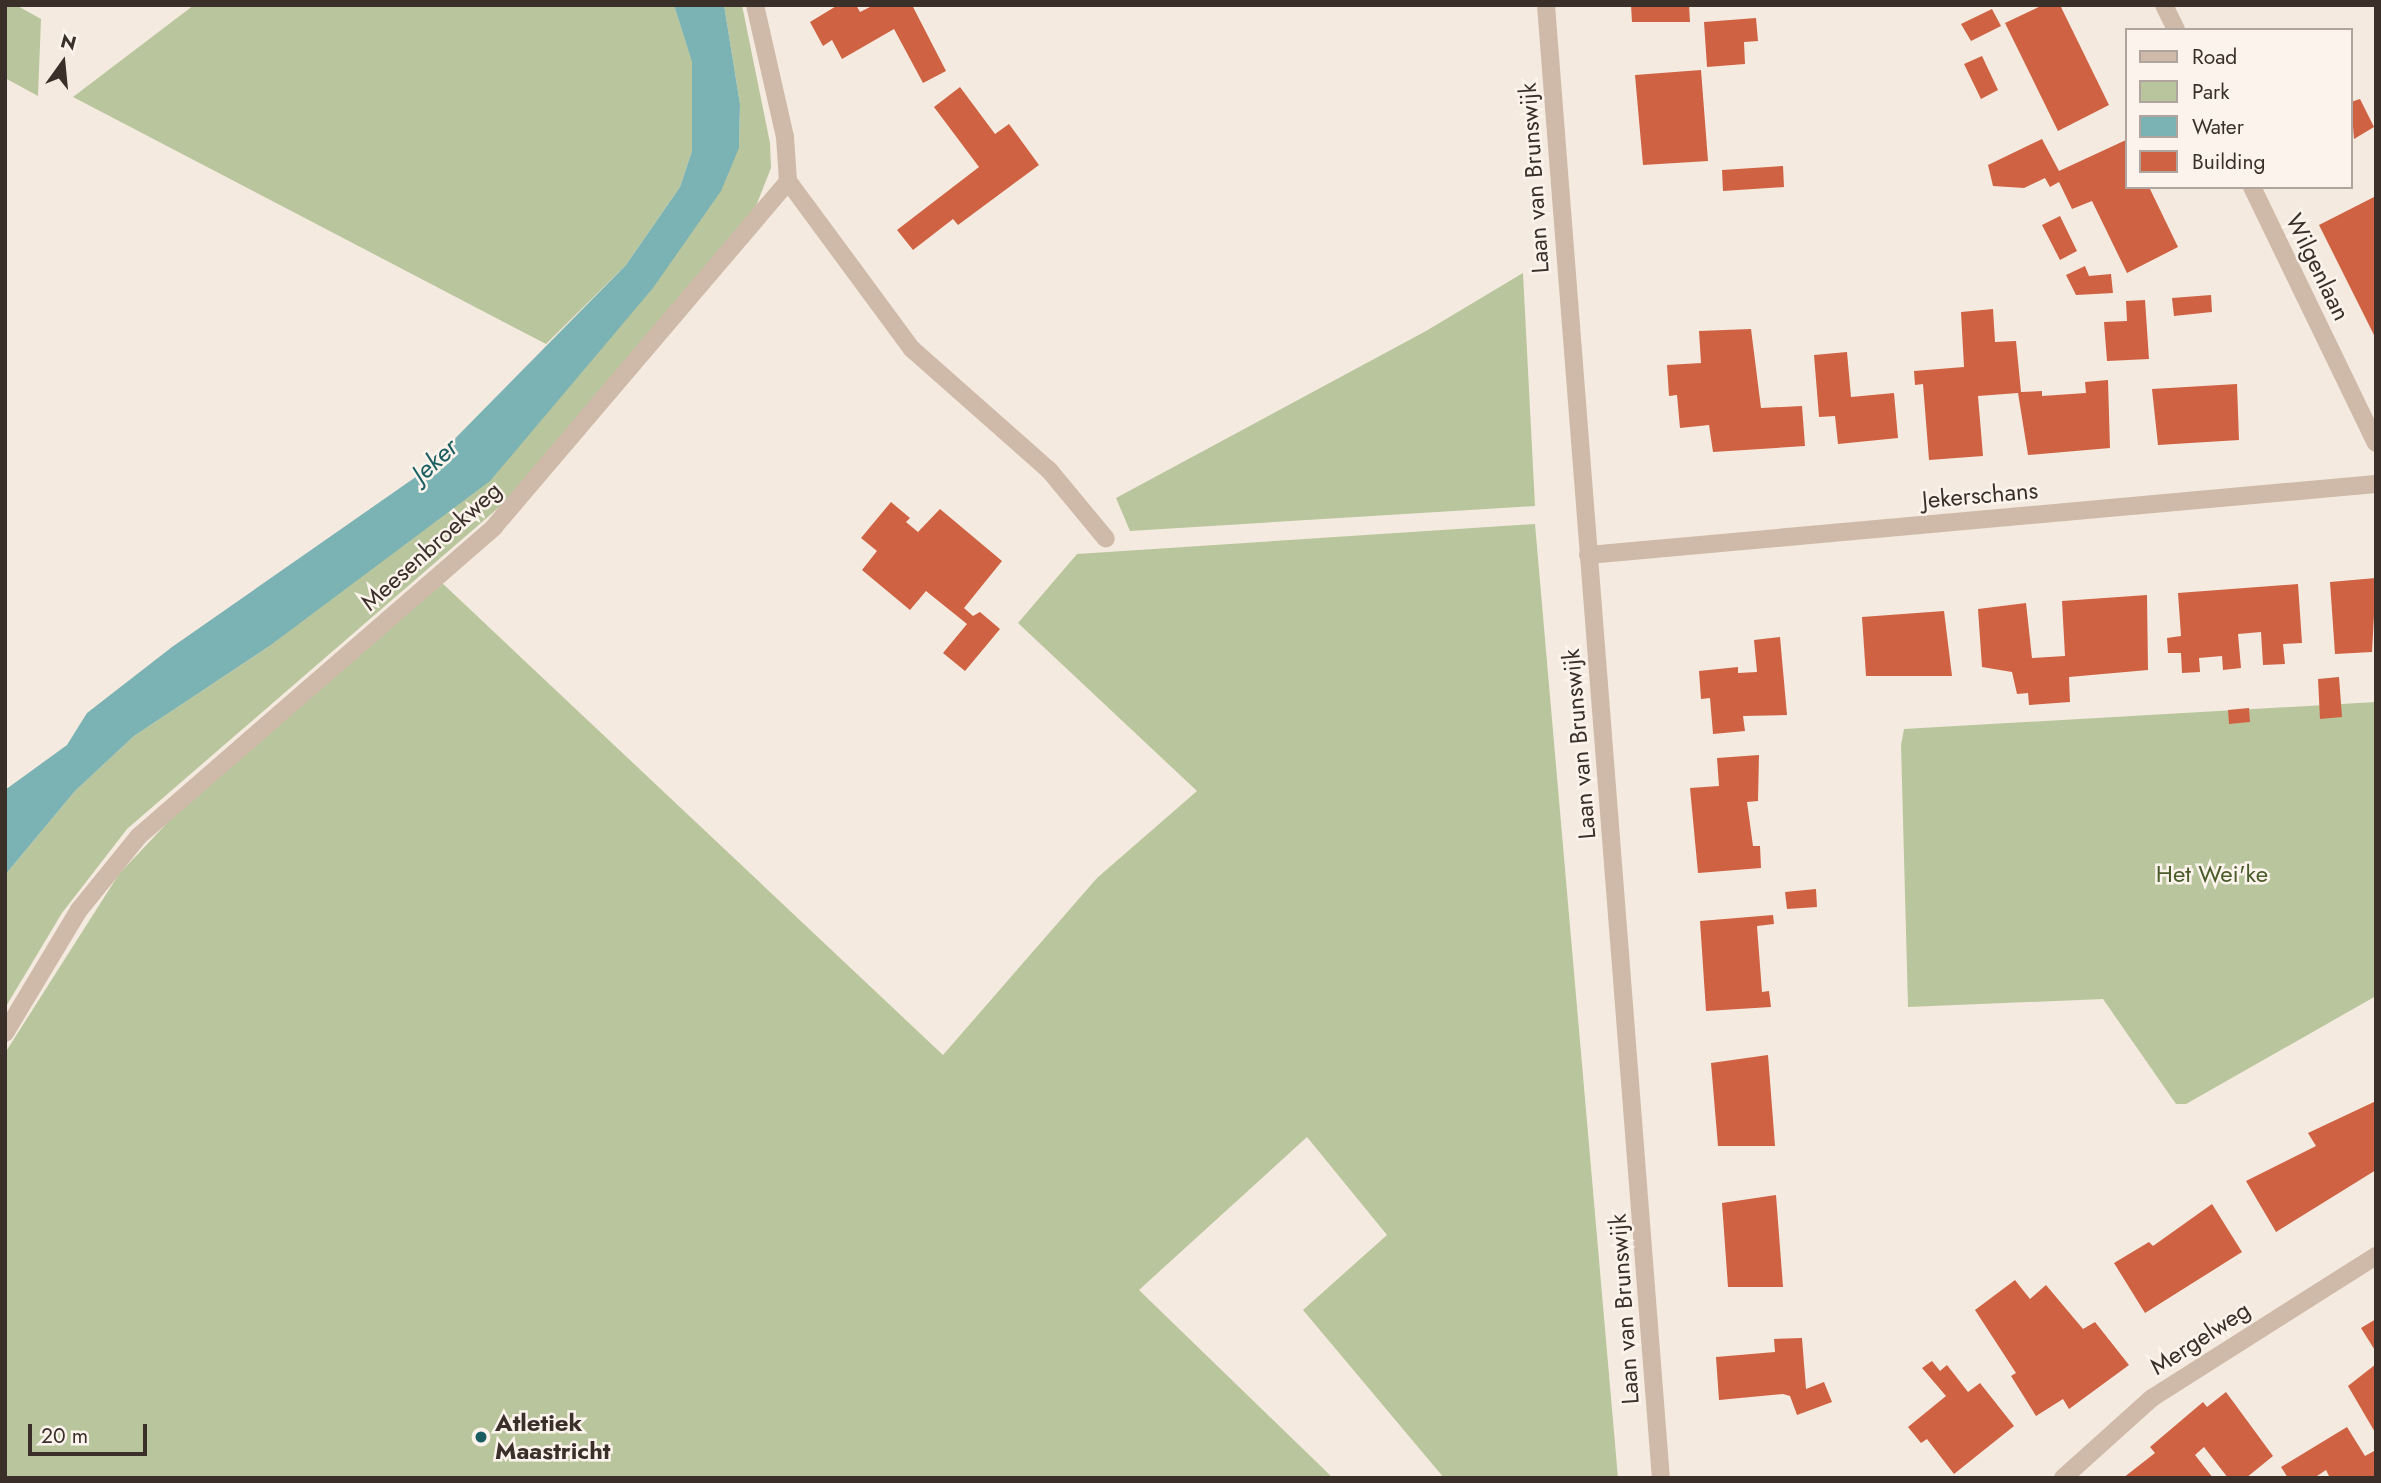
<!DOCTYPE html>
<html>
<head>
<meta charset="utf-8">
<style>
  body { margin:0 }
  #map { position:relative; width:2381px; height:1483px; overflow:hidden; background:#f5eadf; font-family:Jost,sans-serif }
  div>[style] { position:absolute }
  .green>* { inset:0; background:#b9c69d }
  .water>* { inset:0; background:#7bb3b5 }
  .building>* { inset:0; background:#cf6243 }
  .street>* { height:18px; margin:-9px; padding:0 9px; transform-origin:9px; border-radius:9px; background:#cfbaa9 }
  .dots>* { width:19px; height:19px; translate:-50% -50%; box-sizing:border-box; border:4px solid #fcf4ec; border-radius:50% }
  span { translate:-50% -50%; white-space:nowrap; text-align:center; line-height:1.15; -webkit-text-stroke:5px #fcf4ec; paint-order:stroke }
  .street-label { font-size:24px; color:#3b2f2a }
  .park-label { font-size:24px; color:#4b5c2b }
  .poi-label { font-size:24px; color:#3b2f2a; font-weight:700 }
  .left { translate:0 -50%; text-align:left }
  .water-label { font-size:26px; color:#1b5e61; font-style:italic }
  .frame { position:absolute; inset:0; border:7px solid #3b2f2a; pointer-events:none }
  .legend { position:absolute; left:2125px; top:28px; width:228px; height:161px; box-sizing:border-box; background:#fcf4ec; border:2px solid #afa59e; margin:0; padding:9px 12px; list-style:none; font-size:21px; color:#3b2f2a }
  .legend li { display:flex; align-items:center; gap:14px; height:35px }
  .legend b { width:35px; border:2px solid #afa59e }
  .north { position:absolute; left:28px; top:28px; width:70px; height:70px; -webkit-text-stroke:5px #fcf4ec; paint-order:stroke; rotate:15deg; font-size:19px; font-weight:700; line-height:28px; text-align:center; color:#3b2f2a }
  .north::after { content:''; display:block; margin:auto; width:24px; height:32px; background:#3b2f2a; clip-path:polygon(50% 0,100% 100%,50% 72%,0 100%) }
  .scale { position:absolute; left:28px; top:1424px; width:119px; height:32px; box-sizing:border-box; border:4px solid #3b2f2a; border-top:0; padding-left:9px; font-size:21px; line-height:24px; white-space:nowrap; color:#3b2f2a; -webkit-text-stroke:5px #fcf4ec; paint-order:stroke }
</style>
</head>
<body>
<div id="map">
  <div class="green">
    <i style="clip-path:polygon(5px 5px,16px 5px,41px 19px,38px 96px,5px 78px)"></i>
    <i style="clip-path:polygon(194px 5px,674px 5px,692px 61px,692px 151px,680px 187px,626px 265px,546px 344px,73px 97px)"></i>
    <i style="clip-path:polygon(724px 5px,742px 5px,770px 143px,771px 168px,752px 216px,511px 497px,127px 829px,62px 913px,5px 1008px,5px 875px,75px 791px,134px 736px,268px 647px,739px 148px,740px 104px)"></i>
    <i style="clip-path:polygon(1523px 273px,1535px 506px,1130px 531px,1116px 498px,1426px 331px)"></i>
    <i style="clip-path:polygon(1535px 524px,1618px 1478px,1444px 1478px,1303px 1310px,1387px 1235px,1307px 1137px,1139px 1290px,1333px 1478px,5px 1478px,5px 1053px,119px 874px,169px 821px,441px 582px,943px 1055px,1097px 878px,1197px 791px,1018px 623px,1077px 554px)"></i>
    <i style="clip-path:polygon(2376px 702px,2376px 996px,2186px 1104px,2176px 1104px,2103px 999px,1908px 1007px,1901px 745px,1904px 729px)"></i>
  </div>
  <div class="water">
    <i style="clip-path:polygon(674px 5px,724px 5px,740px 104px,739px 148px,721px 191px,653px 288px,490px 481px,268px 647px,134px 736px,75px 791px,5px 875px,5px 790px,67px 745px,87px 713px,172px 647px,420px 474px,626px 265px,680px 187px,692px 151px,692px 62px)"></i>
  </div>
  <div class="building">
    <i style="clip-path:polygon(838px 5px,856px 5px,860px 12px,874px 5px,912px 5px,946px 71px,923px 83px,894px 29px,842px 59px,832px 40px,823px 46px,810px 22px)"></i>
    <i style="clip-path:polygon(1631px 5px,1689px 5px,1690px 22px,1632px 22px)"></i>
    <i style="clip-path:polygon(2043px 5px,2060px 5px,2109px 105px,2058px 131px,2005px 23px)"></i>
    <i style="clip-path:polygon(1992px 9px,2001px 26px,1971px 41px,1961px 24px)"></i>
    <i style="clip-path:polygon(1756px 18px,1758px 41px,1744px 42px,1745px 64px,1707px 67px,1704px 22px)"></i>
    <i style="clip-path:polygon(1982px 56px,1998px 90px,1981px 99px,1964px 64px)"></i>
    <i style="clip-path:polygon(1701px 70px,1708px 161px,1643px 165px,1635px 75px)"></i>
    <i style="clip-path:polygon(960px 87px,995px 134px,1009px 124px,1039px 165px,958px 225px,953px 219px,913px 250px,897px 230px,979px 167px,934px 107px)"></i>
    <i style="clip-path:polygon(2360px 99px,2374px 127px,2354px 139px,2351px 102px)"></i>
    <i style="clip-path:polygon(2042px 139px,2059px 171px,2126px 140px,2127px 187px,2149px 187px,2178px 247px,2127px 273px,2092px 201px,2072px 209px,2059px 182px,2050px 187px,2045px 178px,2024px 188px,1993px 186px,1988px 165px)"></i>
    <i style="clip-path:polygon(1783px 166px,1784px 187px,1723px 191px,1722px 170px)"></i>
    <i style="clip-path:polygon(2376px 196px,2375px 217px,2376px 339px,2319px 225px)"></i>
    <i style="clip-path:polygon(2060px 216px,2077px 251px,2060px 260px,2042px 225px)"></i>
    <i style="clip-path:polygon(2085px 266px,2089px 276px,2111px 274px,2113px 293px,2076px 295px,2066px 275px)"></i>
    <i style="clip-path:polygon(2211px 295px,2212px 312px,2174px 316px,2172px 298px)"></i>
    <i style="clip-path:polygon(2145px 300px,2149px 359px,2107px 361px,2104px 322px,2127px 321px,2126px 301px)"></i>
    <i style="clip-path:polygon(1993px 309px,1995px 342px,2016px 341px,2021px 392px,2042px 391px,2042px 396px,2086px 393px,2085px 382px,2108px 380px,2110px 448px,2028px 455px,2018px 393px,1978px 396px,1983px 456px,1929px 460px,1923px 384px,1915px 385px,1914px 371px,1964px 367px,1961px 312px)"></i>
    <i style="clip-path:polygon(1751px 329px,1761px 408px,1802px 406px,1805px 446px,1713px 452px,1709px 425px,1680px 428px,1677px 395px,1669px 396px,1667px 365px,1701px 363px,1699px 331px)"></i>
    <i style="clip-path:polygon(1847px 352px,1851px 397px,1894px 393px,1898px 438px,1838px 444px,1835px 416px,1819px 417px,1814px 355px)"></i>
    <i style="clip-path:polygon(2237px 384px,2239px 440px,2158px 445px,2152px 389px)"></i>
    <i style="clip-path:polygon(891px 502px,910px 518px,906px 522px,918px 532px,940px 509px,1002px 561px,964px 608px,973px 616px,980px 612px,1000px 629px,965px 671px,943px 653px,967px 624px,926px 591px,910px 610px,862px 570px,877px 551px,861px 538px)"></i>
    <i style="clip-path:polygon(2376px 578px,2372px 652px,2335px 654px,2330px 582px)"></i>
    <i style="clip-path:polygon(2298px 584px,2302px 643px,2283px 644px,2285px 664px,2263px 665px,2261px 632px,2238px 634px,2241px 668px,2223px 670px,2222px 656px,2199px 658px,2200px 672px,2182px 673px,2181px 653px,2168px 653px,2167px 638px,2181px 636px,2178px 593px)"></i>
    <i style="clip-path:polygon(2147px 595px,2148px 670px,2069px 677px,2070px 702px,2029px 705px,2028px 693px,2017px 694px,2012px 672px,1982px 667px,1978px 609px,2026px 603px,2032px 658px,2065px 656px,2062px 601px)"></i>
    <i style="clip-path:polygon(1944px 611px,1952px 676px,1866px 676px,1862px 617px)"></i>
    <i style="clip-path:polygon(1780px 637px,1787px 715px,1743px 716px,1745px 731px,1713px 734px,1710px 698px,1701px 699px,1699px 671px,1738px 667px,1738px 673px,1757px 672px,1754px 640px)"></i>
    <i style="clip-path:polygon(2339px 677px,2342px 717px,2320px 719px,2318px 679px)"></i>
    <i style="clip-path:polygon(2249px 708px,2250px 722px,2229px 724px,2228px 710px)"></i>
    <i style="clip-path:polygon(1759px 755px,1758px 801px,1747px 802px,1753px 846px,1760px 846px,1761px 868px,1698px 873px,1690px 788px,1719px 786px,1717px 758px)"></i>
    <i style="clip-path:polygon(1816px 889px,1817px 907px,1787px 909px,1785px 892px)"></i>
    <i style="clip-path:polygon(1773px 915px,1774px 924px,1757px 926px,1762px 992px,1769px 991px,1771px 1007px,1706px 1011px,1700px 921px)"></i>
    <i style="clip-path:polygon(1768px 1055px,1775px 1146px,1718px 1146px,1711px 1063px)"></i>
    <i style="clip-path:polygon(2376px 1101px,2376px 1170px,2276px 1232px,2246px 1181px,2316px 1146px,2308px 1133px)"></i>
    <i style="clip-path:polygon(1776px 1195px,1783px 1287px,1728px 1287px,1722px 1203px)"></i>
    <i style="clip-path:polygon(2212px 1204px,2242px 1252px,2145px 1313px,2114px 1263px,2149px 1242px,2153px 1246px)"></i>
    <i style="clip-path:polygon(2015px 1280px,2030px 1299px,2046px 1285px,2083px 1329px,2095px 1322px,2129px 1365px,2069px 1409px,2063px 1399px,2036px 1416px,2011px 1376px,2016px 1373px,1975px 1310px)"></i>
    <i style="clip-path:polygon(2376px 1319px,2376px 1352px,2361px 1328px)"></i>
    <i style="clip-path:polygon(1802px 1338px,1806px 1389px,1824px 1382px,1832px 1402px,1797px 1415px,1790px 1396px,1783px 1394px,1719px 1400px,1716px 1357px,1775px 1352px,1774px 1339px)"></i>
    <i style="clip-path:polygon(1932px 1361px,1940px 1371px,1947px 1365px,1968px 1392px,1980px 1383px,2014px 1426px,1954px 1474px,1927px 1439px,1921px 1443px,1908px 1427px,1946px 1396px,1922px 1368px)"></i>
    <i style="clip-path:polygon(2376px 1364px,2376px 1434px,2348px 1386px)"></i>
    <i style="clip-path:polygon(2226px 1392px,2273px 1456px,2246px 1478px,2228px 1478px,2204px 1447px,2195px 1455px,2213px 1478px,2123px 1478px,2155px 1453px,2150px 1447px,2203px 1402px,2207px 1407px)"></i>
    <i style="clip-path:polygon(2347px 1427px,2365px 1456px,2376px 1450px,2376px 1478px,2330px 1478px,2326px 1470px,2314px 1478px,2288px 1478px,2281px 1467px)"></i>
  </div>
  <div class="street">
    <i style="left:1546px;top:5px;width:1477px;rotate:85.54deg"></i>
    <i style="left:2164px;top:5px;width:28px;rotate:64deg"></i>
    <i style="left:788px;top:181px;width:209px;rotate:53.6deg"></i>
    <i style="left:912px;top:349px;width:183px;rotate:41.5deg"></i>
    <i style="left:1049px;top:470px;width:89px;rotate:50.4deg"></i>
    <i style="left:2252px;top:187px;width:284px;rotate:64.2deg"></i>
    <i style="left:1588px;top:555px;width:791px;rotate:-5.15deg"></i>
    <i style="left:5px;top:1033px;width:144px;rotate:-59deg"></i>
    <i style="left:79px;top:910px;width:95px;rotate:-51deg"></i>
    <i style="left:139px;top:836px;width:471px;rotate:-41deg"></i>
    <i style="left:494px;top:527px;width:454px;rotate:-49.6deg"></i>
    <i style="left:788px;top:181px;width:44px;rotate:-93.9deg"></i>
    <i style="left:785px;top:137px;width:135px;rotate:-102.8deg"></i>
    <i style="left:2063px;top:1478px;width:120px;rotate:-42deg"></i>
    <i style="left:2152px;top:1398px;width:265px;rotate:-32.4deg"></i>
  </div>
  <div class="dots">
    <i style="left:481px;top:1437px;background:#1b5e61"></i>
  </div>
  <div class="street-label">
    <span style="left:1534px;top:178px;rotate:-94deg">Laan van Brunswijk</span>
    <span style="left:2318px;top:267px;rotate:64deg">Wilgenlaan</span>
    <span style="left:1980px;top:495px;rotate:-5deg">Jekerschans</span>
    <span style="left:431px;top:546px;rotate:-42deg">Meesenbroekweg</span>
    <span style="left:1579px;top:744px;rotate:-95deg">Laan van Brunswijk</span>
    <span style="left:1624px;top:1309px;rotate:-94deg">Laan van Brunswijk</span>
    <span style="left:2200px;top:1338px;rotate:-33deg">Mergelweg</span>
  </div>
  <div class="park-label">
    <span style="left:2212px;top:874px">Het Wei'ke</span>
  </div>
  <div class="poi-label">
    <span class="left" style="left:495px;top:1437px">Atletiek<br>Maastricht</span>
  </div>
  <div class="water-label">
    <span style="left:435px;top:461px;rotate:-42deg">Jeker</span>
  </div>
  <div class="frame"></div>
  <ul class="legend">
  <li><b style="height:9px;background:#cfbaa9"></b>Road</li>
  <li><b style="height:19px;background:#b9c69d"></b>Park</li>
  <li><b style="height:19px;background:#7bb3b5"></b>Water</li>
  <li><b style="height:19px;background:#cf6243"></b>Building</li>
  </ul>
  <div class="north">N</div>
  <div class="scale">20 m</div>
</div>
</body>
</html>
